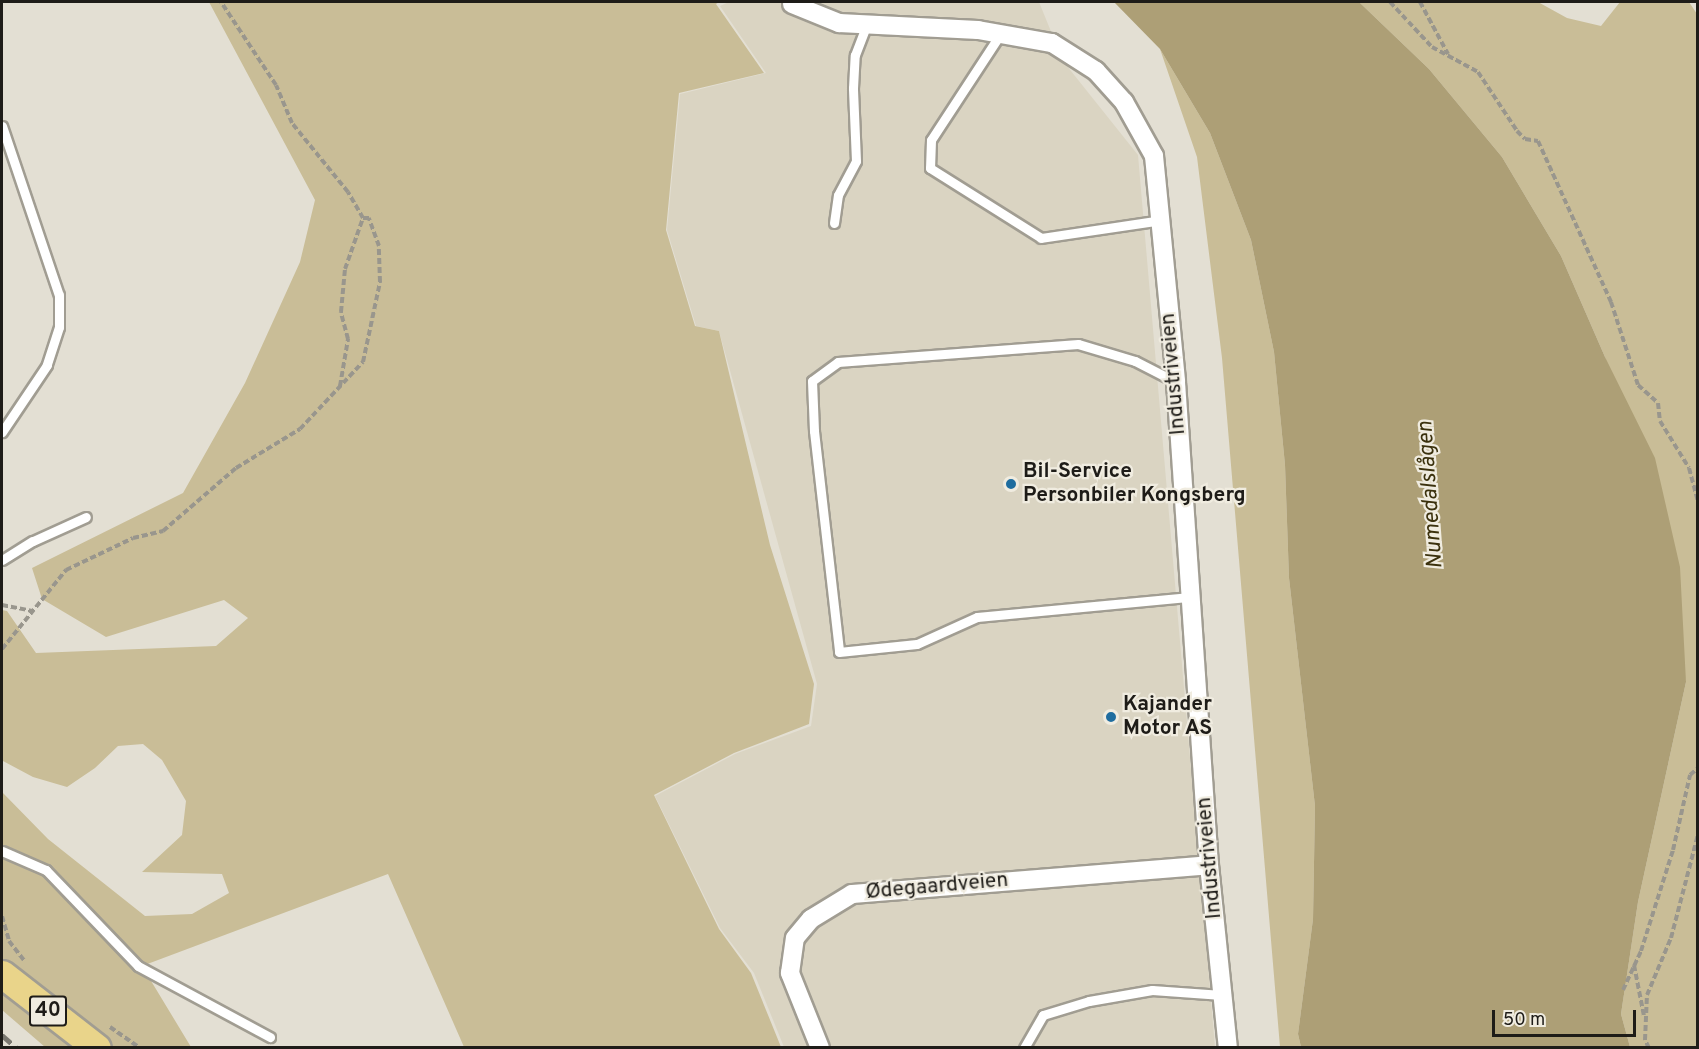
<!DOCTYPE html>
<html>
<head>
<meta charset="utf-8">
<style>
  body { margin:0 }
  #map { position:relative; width:1699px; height:1049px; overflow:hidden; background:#e3dfd3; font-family:Overpass,sans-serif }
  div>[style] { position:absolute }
  .built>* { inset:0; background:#dad4c2 }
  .green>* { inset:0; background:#c9bd97 }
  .water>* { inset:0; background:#ad9f76 }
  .path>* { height:4px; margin-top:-2px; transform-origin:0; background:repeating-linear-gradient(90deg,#99968d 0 6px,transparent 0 9px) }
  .roads { filter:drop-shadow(2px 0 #a19d92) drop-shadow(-2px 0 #a19d92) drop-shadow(0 2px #a19d92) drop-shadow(0 -2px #a19d92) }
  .lane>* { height:9px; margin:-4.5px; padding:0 4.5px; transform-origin:4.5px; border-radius:4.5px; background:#fff }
  .street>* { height:18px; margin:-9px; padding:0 9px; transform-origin:9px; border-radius:9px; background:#fff }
  .primary>* { height:27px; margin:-13.5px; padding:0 13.5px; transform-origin:13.5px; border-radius:13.5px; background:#e9d48a }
  .rail>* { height:4.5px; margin-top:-2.25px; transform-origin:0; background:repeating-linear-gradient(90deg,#7b7870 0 12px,transparent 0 18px) }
  .dots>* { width:16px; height:16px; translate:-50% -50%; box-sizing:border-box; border:3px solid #f0ece0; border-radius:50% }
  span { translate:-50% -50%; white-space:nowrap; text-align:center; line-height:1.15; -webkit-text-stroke:4.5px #f0ece0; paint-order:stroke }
  .shield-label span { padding:2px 4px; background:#f0ece0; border:2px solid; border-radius:4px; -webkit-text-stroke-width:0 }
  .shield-label { font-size:20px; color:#1e1c18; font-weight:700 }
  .street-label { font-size:21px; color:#1e1c18 }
  .poi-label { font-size:21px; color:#1e1c18; font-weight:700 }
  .left { translate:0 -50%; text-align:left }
  .water-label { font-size:22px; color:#3b310d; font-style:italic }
  .frame { position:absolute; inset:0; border:3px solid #1e1c18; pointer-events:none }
  .scale { position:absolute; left:1492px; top:1010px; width:144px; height:27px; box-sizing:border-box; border:3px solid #1e1c18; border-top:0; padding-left:8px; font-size:18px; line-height:21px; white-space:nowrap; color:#1e1c18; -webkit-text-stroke:4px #f0ece0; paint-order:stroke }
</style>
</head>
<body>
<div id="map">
  <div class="built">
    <i style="clip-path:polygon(729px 2px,1039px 2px,1063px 61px,1138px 155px,1215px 1047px,784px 1047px,754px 973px,720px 928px,655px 796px,735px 754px,811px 726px,817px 684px,719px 331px,696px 326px,667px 230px,680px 94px,766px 73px,720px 6px)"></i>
  </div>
  <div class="green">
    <i style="clip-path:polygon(209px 2px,719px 2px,716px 4px,764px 73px,679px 93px,666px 230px,695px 326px,719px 331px,770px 545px,814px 684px,809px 724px,734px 753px,654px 795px,719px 929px,751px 973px,781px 1047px,464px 1047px,388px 874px,142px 966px,191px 1047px,45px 1047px,2px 1010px,2px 792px,48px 839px,145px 916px,192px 914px,229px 893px,222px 874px,142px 872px,182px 835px,186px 801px,162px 760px,143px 744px,118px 746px,95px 768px,67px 787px,33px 777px,3px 761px,2px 754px,2px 610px,7px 611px,36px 653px,216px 646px,248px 618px,224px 600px,106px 637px,42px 599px,32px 568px,183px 493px,245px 383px,300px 262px,315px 200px)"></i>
    <i style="clip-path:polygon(1359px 2px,1538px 2px,1567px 18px,1601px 26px,1620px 2px,1689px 2px,1697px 14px,1697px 1047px,1630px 1047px,1621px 1014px,1638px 902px,1686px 682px,1605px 357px,1561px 256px,1502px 157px,1429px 69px)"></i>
    <i style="clip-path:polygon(1160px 49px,1210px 133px,1251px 240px,1274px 352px,1285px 465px,1289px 578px,1315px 806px,1313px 919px,1298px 1034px,1301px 1047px,1280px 1047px,1222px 358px,1197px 157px)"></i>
  </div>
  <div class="water">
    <i style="clip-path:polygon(1114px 2px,1359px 2px,1429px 69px,1502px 157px,1561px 256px,1605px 357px,1655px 458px,1680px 567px,1686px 682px,1638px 902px,1621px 1014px,1630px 1047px,1301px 1047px,1298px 1034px,1313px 919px,1315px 806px,1289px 578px,1285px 465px,1274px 352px,1251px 240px,1210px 133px,1160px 49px)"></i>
  </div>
  <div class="path">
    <i style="left:1390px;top:2px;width:62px;rotate:47deg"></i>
    <i style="left:1432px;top:47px;width:52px;rotate:28.5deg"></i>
    <i style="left:1478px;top:72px;width:71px;rotate:56.5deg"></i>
    <i style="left:1517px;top:131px;width:11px;rotate:45deg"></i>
    <i style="left:1525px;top:139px;width:13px;rotate:9deg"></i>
    <i style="left:1538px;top:141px;width:177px;rotate:65.6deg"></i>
    <i style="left:1611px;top:302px;width:87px;rotate:72deg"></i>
    <i style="left:1638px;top:385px;width:27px;rotate:42deg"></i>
    <i style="left:1658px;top:403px;width:18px;rotate:84deg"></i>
    <i style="left:1660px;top:421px;width:55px;rotate:58.3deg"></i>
    <i style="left:1689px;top:468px;width:34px;rotate:75deg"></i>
    <i style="left:1420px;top:2px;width:59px;rotate:61.7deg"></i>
    <i style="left:340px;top:386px;width:48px;rotate:-80.3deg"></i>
    <i style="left:348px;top:339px;width:28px;rotate:-105deg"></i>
    <i style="left:341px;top:312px;width:43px;rotate:-84.7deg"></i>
    <i style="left:345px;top:269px;width:54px;rotate:-70.6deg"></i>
    <i style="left:2px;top:605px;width:32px;rotate:11deg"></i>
    <i style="left:2px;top:649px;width:102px;rotate:-51deg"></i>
    <i style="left:66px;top:570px;width:74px;rotate:-25.5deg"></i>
    <i style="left:133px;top:538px;width:31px;rotate:-13deg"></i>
    <i style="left:163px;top:531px;width:96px;rotate:-40.8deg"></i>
    <i style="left:236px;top:468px;width:75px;rotate:-31.4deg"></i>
    <i style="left:300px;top:429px;width:92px;rotate:-46.8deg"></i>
    <i style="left:363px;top:362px;width:82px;rotate:-78deg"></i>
    <i style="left:380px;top:282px;width:36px;rotate:-92deg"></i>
    <i style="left:379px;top:246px;width:30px;rotate:-110deg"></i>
    <i style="left:369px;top:218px;width:6px;rotate:180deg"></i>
    <i style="left:363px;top:218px;width:30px;rotate:-120deg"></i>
    <i style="left:348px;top:192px;width:89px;rotate:-129.1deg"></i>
    <i style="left:292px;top:123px;width:41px;rotate:-112.8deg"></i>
    <i style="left:276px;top:85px;width:100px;rotate:-123.5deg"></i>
    <i style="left:2px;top:916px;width:26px;rotate:74deg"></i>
    <i style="left:9px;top:941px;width:24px;rotate:52deg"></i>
    <i style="left:1634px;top:965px;width:52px;rotate:78.9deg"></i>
    <i style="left:1623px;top:990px;width:43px;rotate:-65.2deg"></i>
    <i style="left:1641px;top:951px;width:106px;rotate:-72.4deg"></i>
    <i style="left:1673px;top:850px;width:77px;rotate:-77.2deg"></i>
    <i style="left:1690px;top:775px;width:11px;rotate:-41deg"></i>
    <i style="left:110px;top:1027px;width:37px;rotate:35deg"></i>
    <i style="left:1649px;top:1048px;width:9px;rotate:-117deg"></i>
    <i style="left:1645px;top:1040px;width:45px;rotate:-87.5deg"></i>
    <i style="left:1647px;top:995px;width:62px;rotate:-67.2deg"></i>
    <i style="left:1671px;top:938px;width:107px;rotate:-75.4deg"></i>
  </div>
  <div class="roads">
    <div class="lane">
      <i style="left:1001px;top:33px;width:128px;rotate:123.2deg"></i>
      <i style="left:931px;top:140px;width:28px;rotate:92deg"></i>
      <i style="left:930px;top:168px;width:131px;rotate:32.2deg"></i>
      <i style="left:1041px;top:238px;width:121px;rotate:-8.5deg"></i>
      <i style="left:2px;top:126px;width:178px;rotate:71.4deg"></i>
      <i style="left:59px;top:295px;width:32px;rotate:90deg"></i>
      <i style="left:59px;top:327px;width:40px;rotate:108deg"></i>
      <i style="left:47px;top:365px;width:81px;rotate:123.9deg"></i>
      <i style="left:834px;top:223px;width:28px;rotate:-82deg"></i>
      <i style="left:838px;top:195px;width:38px;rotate:-62deg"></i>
      <i style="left:856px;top:161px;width:73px;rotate:-92.4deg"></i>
      <i style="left:853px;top:88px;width:33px;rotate:-87deg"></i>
      <i style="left:855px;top:55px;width:30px;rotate:-69deg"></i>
      <i style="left:1176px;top:382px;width:46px;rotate:-152.9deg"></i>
      <i style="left:1135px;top:361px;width:59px;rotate:-163.4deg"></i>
      <i style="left:1078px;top:344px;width:241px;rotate:175.7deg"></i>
      <i style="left:838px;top:362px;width:32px;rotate:144deg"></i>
      <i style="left:812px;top:381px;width:50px;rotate:87.7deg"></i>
      <i style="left:814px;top:431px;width:222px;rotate:83.5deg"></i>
      <i style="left:839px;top:652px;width:78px;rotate:-5.9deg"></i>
      <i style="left:917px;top:644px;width:66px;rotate:-24.2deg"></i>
      <i style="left:977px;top:617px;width:214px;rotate:-5.4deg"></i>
      <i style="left:2px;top:560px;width:36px;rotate:-32deg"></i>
      <i style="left:33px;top:541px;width:58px;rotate:-24.4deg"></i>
      <i style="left:2px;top:851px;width:48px;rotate:23.4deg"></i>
      <i style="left:46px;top:870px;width:133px;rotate:46.2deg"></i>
      <i style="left:138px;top:966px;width:150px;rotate:28.3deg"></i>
      <i style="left:1024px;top:1048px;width:38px;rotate:-60deg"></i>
      <i style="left:1043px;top:1015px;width:48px;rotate:-16.9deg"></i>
      <i style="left:1089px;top:1001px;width:64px;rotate:-9.9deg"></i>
      <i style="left:1152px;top:990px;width:70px;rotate:4.1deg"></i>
    </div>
    <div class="street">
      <i style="left:792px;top:4px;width:51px;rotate:22deg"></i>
      <i style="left:839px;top:23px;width:139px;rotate:2.9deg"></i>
      <i style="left:978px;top:30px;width:75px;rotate:10deg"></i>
      <i style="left:1052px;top:43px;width:52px;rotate:32.5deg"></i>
      <i style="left:1096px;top:71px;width:42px;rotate:47.9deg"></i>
      <i style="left:1124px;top:102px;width:62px;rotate:60.9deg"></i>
      <i style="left:1154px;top:156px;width:227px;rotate:84.4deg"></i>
      <i style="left:1176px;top:382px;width:484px;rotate:86.1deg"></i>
      <i style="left:1209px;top:865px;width:184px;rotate:84.1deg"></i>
      <i style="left:820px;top:1048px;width:81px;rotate:-111.8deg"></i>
      <i style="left:790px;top:973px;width:35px;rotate:-82deg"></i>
      <i style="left:795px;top:938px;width:25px;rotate:-50deg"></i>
      <i style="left:811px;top:919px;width:48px;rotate:-31.4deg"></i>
      <i style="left:852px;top:894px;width:358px;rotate:-4.6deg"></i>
    </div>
    <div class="primary">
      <i style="left:2px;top:974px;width:120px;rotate:37.9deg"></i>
    </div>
  </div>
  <div class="rail">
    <i style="left:2px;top:1035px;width:20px;rotate:41deg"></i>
  </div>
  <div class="dots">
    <i style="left:1011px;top:484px;background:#1f6d9f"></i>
    <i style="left:1111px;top:717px;background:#1f6d9f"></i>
  </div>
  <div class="shield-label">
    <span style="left:48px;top:1011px">40</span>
  </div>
  <div class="street-label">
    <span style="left:1174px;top:374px;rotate:-95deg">Industriveien</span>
    <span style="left:1210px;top:858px;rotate:-95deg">Industriveien</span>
    <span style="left:937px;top:887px;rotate:-5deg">Ødegaardveien</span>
  </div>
  <div class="poi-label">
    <span class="left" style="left:1023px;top:484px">Bil-Service<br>Personbiler Kongsberg</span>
    <span class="left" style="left:1123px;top:717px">Kajander<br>Motor AS</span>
  </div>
  <div class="water-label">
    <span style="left:1431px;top:495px;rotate:-94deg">Numedalslågen</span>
  </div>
  <div class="frame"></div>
  <div class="scale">50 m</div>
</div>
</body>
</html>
